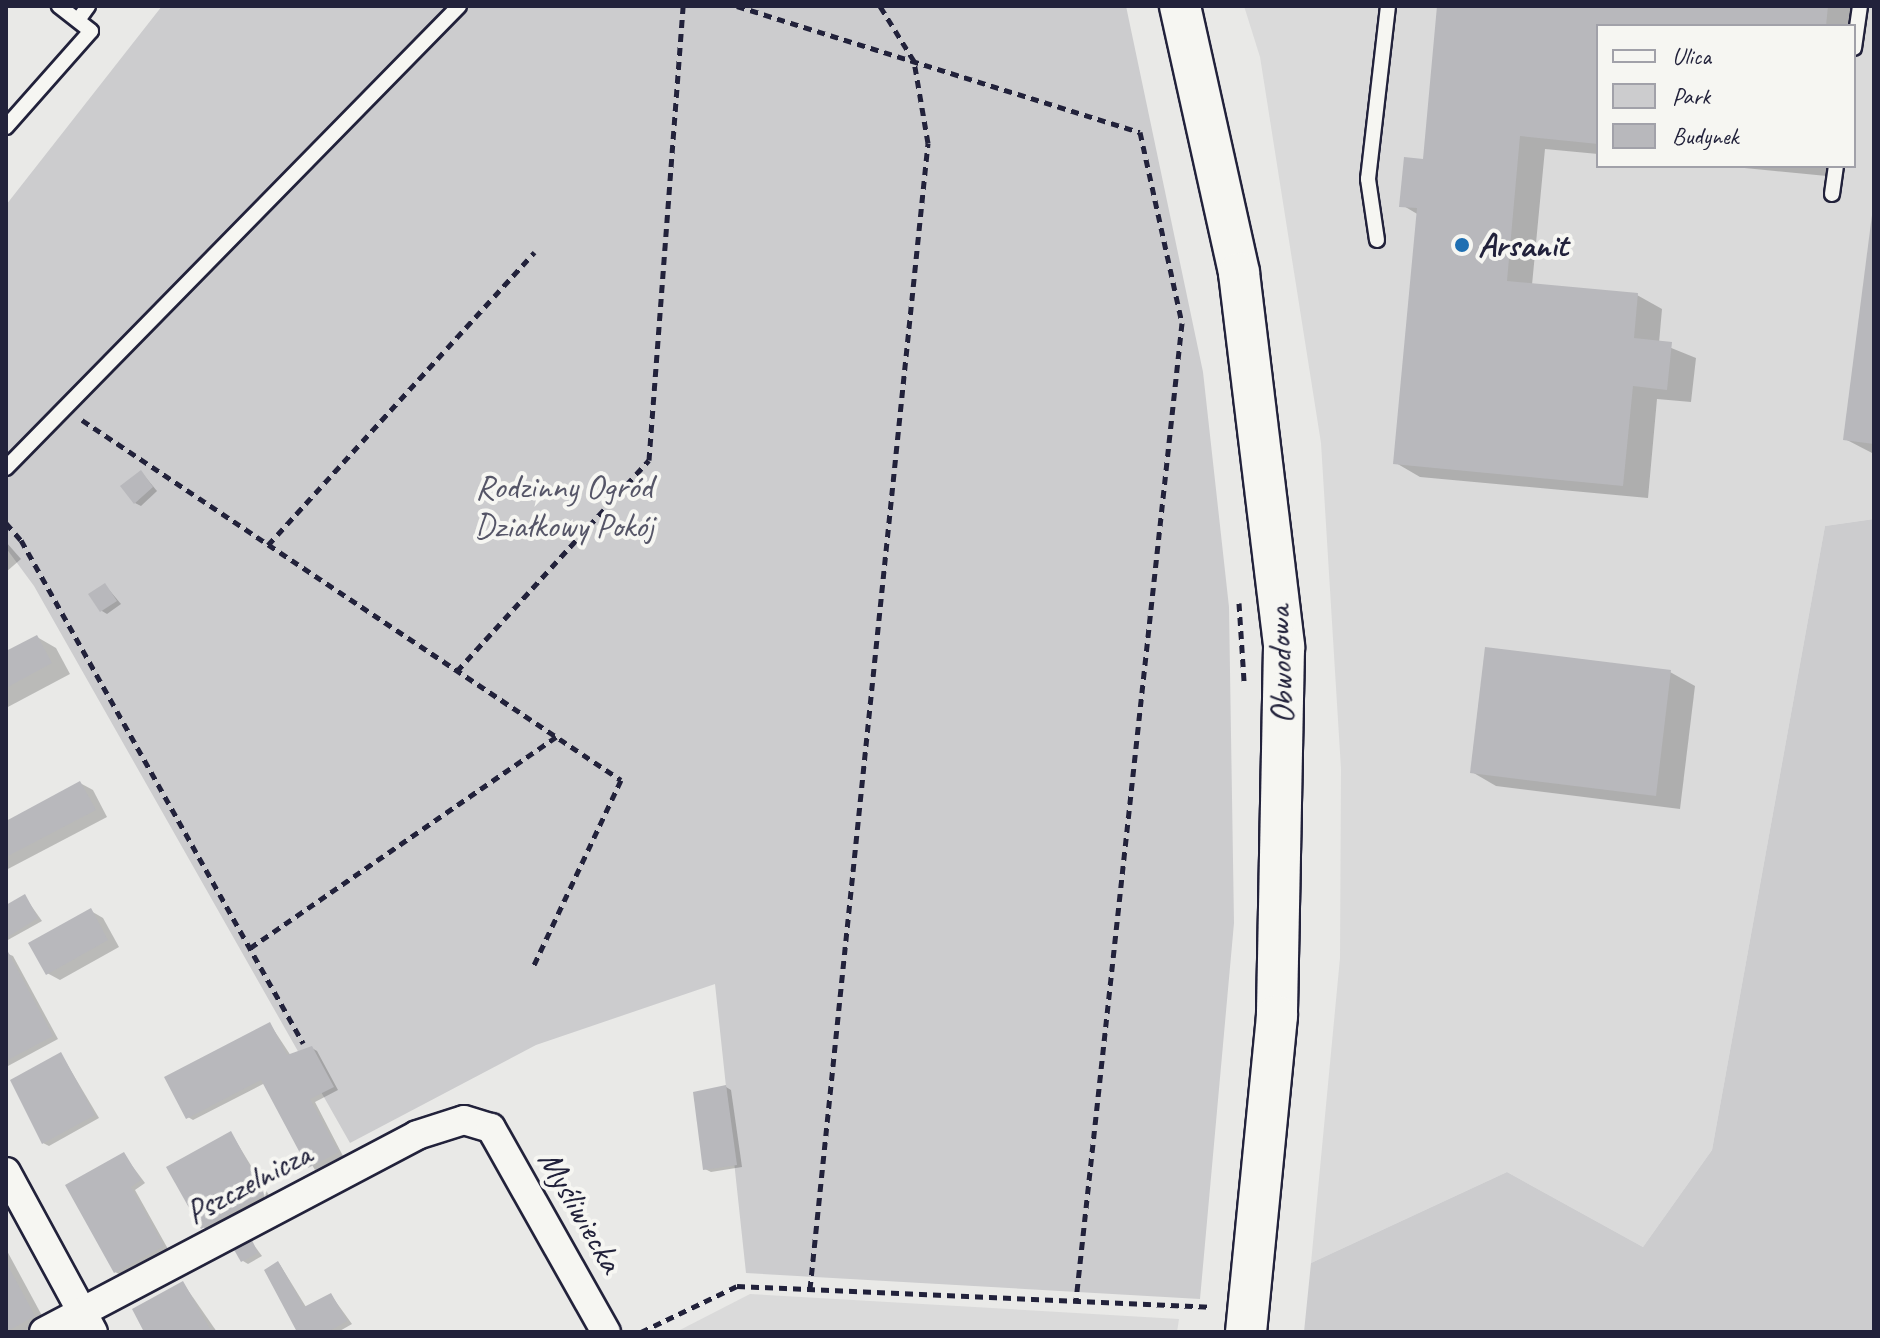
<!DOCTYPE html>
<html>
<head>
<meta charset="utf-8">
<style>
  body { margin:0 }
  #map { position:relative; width:1880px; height:1338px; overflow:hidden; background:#e9e9e7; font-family:Caveat,sans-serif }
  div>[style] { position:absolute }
  .built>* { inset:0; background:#dadada }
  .green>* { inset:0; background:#ccccce }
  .shadow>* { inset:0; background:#0003 }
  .building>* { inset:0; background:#b8b8bc }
  .path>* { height:5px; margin-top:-2.5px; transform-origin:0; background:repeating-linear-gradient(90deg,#22223b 0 8px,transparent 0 14px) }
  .roads { filter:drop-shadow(2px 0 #22223b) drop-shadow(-2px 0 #22223b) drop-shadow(0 2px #22223b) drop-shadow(0 -2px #22223b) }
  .lane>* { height:14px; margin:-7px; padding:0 7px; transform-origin:7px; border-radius:7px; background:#f6f6f2 }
  .street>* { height:28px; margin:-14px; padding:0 14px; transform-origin:14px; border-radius:14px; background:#f6f6f2 }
  .secondary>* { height:40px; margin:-20px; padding:0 20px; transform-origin:20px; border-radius:20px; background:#f6f6f2 }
  .dots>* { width:22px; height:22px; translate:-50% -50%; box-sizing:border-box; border:4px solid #f6f6f2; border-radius:50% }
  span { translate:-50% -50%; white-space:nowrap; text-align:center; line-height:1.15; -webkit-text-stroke:8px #f6f6f2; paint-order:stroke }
  .poi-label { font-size:34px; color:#22223b; font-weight:700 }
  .left { translate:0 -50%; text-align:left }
  .park-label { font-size:34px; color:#555567 }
  .street-label { font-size:34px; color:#22223b }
  .frame { position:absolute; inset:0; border:8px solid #22223b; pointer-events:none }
  .legend { position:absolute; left:1596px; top:24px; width:260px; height:144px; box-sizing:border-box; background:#f6f6f2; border:2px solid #a1a1a9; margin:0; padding:10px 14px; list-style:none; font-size:24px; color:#22223b }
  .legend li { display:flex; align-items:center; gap:16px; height:40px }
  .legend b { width:40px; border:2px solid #a1a1a9 }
</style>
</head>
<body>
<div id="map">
  <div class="built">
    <i style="clip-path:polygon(evenodd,1244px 6px,1874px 6px,1874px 519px,1825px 526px,1712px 1150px,1643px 1247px,1507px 1172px,1311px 1263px,1340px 958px,1341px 769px,1321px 443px,1260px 57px,1244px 6px,1598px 26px,1854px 26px,1854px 166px,1598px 166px,1598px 26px)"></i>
    <i style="clip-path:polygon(750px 1294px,1179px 1319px,1177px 1332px,676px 1332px)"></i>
  </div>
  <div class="green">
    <i style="clip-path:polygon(162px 6px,1126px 6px,1203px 372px,1229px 607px,1234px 923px,1200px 1299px,746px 1273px,715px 984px,536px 1045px,350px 1143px,34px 586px,6px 548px,6px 205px)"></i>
    <i style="clip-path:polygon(1874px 519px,1874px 1332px,1304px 1332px,1311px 1263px,1507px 1172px,1643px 1247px,1712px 1150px,1825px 526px)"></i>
  </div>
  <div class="shadow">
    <i style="clip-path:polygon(1439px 6px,1853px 6px,1851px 26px,1598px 26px,1598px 154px,1545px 149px,1532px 285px,1637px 295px,1662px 309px,1659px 343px,1696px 358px,1691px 402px,1657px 399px,1648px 498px,1420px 477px,1396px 463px,1419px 215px,1402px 205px,1425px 161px)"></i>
    <i style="clip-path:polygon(1724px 166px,1838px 166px,1837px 177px)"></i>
    <i style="clip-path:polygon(1874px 217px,1874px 454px,1845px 439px)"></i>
    <i style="clip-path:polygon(142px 473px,157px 491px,141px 506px,135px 503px)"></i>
    <i style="clip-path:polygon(6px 542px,21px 559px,6px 572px)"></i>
    <i style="clip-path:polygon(105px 585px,121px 604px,107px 614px,102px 611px)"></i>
    <i style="clip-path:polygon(37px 637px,56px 648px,70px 674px,6px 708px,6px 653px)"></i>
    <i style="clip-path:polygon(1670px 672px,1695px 686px,1680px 809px,1496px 786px,1472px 772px)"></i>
    <i style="clip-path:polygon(80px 783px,93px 790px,107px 817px,6px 870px,6px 823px)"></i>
    <i style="clip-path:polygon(25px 897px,42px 921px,6px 941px,6px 907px)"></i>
    <i style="clip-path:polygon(91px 911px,103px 918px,119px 947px,60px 980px,47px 973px)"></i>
    <i style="clip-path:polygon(6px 953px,13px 956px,58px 1039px,8px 1066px)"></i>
    <i style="clip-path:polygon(270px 1024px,291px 1056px,312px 1048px,317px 1051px,338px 1090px,315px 1102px,343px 1156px,315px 1170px,265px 1083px,193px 1120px,188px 1117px)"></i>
    <i style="clip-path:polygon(61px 1054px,99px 1118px,49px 1146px,43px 1143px)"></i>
    <i style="clip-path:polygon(726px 1087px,731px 1090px,742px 1167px,711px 1172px,705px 1169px)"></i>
    <i style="clip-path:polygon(231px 1133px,270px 1197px,208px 1230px,203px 1227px)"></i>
    <i style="clip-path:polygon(124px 1155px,145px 1183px,135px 1190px,168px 1249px,121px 1275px,115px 1272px)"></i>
    <i style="clip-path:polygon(250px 1240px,262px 1256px,248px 1264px,243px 1261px)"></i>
    <i style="clip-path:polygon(6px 1249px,46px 1323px,29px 1332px,6px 1332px)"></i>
    <i style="clip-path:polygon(279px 1263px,306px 1307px,331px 1295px,352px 1324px,338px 1332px,300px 1332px)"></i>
    <i style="clip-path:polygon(183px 1283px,217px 1332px,146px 1332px)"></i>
  </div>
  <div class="building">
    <i style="clip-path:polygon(1437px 6px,1828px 6px,1826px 26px,1598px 26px,1598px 144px,1520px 136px,1507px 281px,1638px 293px,1634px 338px,1672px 342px,1667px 390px,1633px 386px,1623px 486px,1393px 464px,1417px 208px,1399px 207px,1404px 157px,1423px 159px)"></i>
    <i style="clip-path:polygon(1872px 215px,1874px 216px,1874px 444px,1843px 440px)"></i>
    <i style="clip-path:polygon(141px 470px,153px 487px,134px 504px,120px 486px)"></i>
    <i style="clip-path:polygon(105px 583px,117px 601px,100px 612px,88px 594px)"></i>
    <i style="clip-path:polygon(37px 635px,52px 663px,6px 688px,6px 651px)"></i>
    <i style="clip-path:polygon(1485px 647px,1671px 670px,1656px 796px,1470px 773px)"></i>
    <i style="clip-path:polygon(80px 781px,96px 810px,6px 857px,6px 821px)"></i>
    <i style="clip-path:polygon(25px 894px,38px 918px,6px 938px,6px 905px)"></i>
    <i style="clip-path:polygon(91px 908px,108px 940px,46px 975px,28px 943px)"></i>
    <i style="clip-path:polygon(6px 948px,53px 1036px,6px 1061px)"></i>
    <i style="clip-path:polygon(270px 1022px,287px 1055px,312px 1046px,334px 1087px,310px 1099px,339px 1152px,308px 1168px,261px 1080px,186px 1119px,164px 1077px)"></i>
    <i style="clip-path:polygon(61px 1052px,95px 1115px,42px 1144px,10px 1080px)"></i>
    <i style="clip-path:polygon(726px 1085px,737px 1165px,703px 1170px,693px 1092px)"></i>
    <i style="clip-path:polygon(231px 1131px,265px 1194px,201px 1229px,166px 1167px)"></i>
    <i style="clip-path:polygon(124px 1152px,141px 1180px,131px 1187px,164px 1246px,114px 1273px,65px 1185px)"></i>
    <i style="clip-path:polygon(251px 1238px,258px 1253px,241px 1262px,233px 1248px)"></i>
    <i style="clip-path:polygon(278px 1261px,304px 1307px,331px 1293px,347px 1321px,328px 1332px,297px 1332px,264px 1270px)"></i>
    <i style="clip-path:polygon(6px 1262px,35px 1316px,6px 1332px)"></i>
    <i style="clip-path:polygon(183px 1281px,210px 1329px,217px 1332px,144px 1332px,132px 1309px)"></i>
  </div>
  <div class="path">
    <i style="left:737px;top:6px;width:422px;rotate:17.4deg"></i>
    <i style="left:1140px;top:132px;width:196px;rotate:77.6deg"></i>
    <i style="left:1182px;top:323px;width:984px;rotate:96.19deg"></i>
    <i style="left:82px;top:420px;width:648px;rotate:33.74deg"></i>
    <i style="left:621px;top:780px;width:209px;rotate:115.2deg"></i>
    <i style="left:6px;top:523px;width:23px;rotate:49deg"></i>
    <i style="left:21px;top:540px;width:577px;rotate:60.72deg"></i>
    <i style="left:268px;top:545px;width:396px;rotate:-47.7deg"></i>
    <i style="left:1239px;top:603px;width:78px;rotate:86.3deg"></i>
    <i style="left:457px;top:671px;width:285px;rotate:-47.7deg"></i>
    <i style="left:649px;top:460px;width:455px;rotate:-85.7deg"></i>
    <i style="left:250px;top:948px;width:372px;rotate:-34.6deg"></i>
    <i style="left:810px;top:1289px;width:1152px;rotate:-84.12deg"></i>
    <i style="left:928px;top:143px;width:83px;rotate:-99.7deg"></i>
    <i style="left:914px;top:61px;width:65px;rotate:-121.7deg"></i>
    <i style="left:641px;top:1332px;width:106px;rotate:-25.6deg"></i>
    <i style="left:737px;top:1286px;width:473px;rotate:2.5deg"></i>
  </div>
  <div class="roads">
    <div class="lane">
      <i style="left:78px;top:20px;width:17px;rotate:-54deg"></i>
      <i style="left:1854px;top:48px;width:42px;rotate:-81.9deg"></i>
      <i style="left:6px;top:127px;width:128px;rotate:-48.5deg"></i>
      <i style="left:91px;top:31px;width:41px;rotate:-142deg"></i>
      <i style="left:1832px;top:194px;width:28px;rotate:-82deg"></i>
      <i style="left:1377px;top:240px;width:62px;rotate:-98.4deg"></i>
      <i style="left:1368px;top:179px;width:174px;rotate:-83.4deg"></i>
      <i style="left:6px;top:468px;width:647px;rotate:-45.56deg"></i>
    </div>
    <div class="street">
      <i style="left:6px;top:1172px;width:182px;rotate:61.5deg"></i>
      <i style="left:44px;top:1332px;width:422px;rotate:-27.8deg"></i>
      <i style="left:417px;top:1135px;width:49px;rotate:-17.7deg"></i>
      <i style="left:464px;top:1120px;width:28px;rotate:17deg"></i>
      <i style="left:491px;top:1128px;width:234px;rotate:60.6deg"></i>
    </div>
    <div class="secondary">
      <i style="left:1180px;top:6px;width:273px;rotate:77.5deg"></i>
      <i style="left:1239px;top:273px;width:377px;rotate:83.1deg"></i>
      <i style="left:1284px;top:647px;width:369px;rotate:91.1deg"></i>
      <i style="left:1277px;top:1016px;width:318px;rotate:95.6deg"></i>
    </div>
  </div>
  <div class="dots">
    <i style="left:1462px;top:245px;background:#1f6fb2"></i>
  </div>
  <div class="poi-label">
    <span class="left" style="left:1478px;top:245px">Arsanit</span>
  </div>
  <div class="park-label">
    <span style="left:564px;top:506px">Rodzinny Ogród<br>Działkowy Pokój</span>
  </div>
  <div class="street-label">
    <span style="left:1280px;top:665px;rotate:-92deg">Obwodowa</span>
    <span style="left:248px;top:1183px;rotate:-28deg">Pszczelnicza</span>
    <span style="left:581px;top:1211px;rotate:60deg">Myśliwiecka</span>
  </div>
  <div class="frame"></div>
  <ul class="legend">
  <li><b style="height:10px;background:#f6f6f2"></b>Ulica</li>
  <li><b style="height:22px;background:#ccccce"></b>Park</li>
  <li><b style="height:22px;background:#b8b8bc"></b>Budynek</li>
  </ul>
</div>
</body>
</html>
